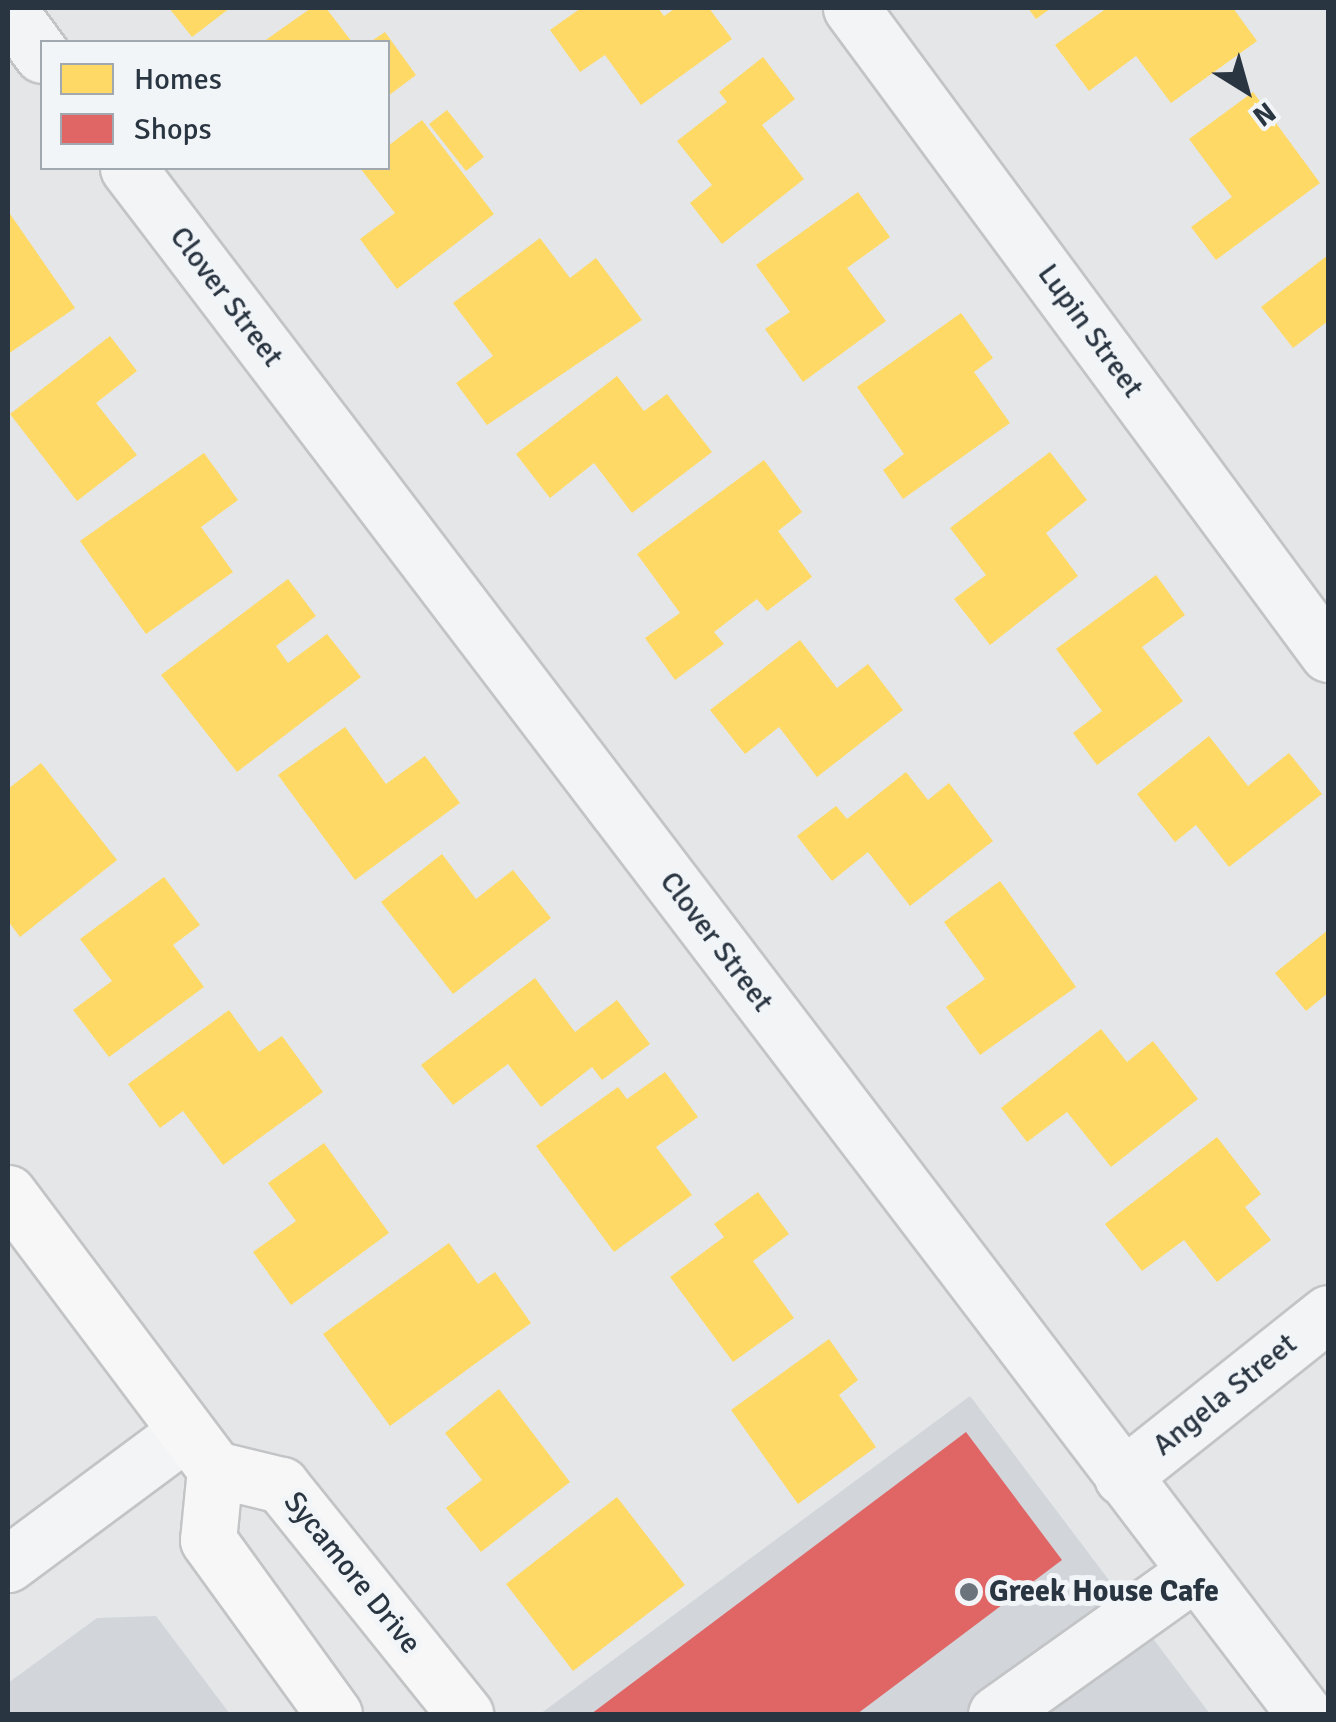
<!DOCTYPE html>
<html>
<head>
<meta charset="utf-8">
<style>
  body { margin:0 }
  #map { position:relative; width:1336px; height:1722px; overflow:hidden; background:#e4e6e8; font-family:Signika,sans-serif }
  div>[style] { position:absolute }
  .built>* { inset:0; background:#d2d6db }
  .homes>* { inset:0; background:#ffd966 }
  .shops>* { inset:0; background:#e06666 }
  .roads { filter:drop-shadow(2px 0 #c2c4c6) drop-shadow(-2px 0 #c2c4c6) drop-shadow(0 2px #c2c4c6) drop-shadow(0 -2px #c2c4c6) }
  .minor>* { height:55px; margin:-27.5px; padding:0 27.5px; transform-origin:27.5px; border-radius:27.5px; background:#f3f4f5 }
  .major>* { height:55px; margin:-27.5px; padding:0 27.5px; transform-origin:27.5px; border-radius:27.5px; background:#f7f7f7 }
  .dots>* { width:28px; height:28px; translate:-50% -50%; box-sizing:border-box; border:5px solid #f2f5f8; border-radius:50% }
  span { translate:-50% -50%; white-space:nowrap; text-align:center; line-height:1.15; -webkit-text-stroke:10px #f2f5f8; paint-order:stroke }
  .street-label { font-size:30px; color:#2a3542 }
  .poi-label { font-size:30px; color:#2a3542; font-weight:700 }
  .left { translate:0 -50%; text-align:left }
  .frame { position:absolute; inset:0; border:10px solid #2a3542; pointer-events:none }
  .legend { position:absolute; left:40px; top:40px; width:350px; height:130px; box-sizing:border-box; background:#f2f5f8; border:2px solid #a2a8af; margin:0; padding:12px 18px; list-style:none; font-size:30px; color:#2a3542 }
  .legend li { display:flex; align-items:center; gap:20px; height:50px }
  .legend b { width:50px; border:2px solid #a2a8af }
  .north { position:absolute; left:1196px; top:40px; width:100px; height:100px; -webkit-text-stroke:8px #f2f5f8; paint-order:stroke; rotate:143deg; font-size:28px; font-weight:700; line-height:40px; text-align:center; color:#2a3542 }
  .north::after { content:''; display:block; margin:auto; width:35px; height:45px; background:#2a3542; clip-path:polygon(50% 0,100% 100%,50% 72%,0 100%) }
</style>
</head>
<body>
<div id="map">
  <div class="built">
    <i style="clip-path:polygon(970px 1396px,1210px 1714px,540px 1714px)"></i>
    <i style="clip-path:polygon(156px 1616px,230px 1714px,8px 1714px,8px 1683px,97px 1618px)"></i>
  </div>
  <div class="homes">
    <i style="clip-path:polygon(169px 8px,230px 8px,192px 37px)"></i>
    <i style="clip-path:polygon(311px 8px,326px 8px,352px 42px,263px 42px)"></i>
    <i style="clip-path:polygon(581px 8px,658px 8px,664px 16px,676px 8px,709px 8px,732px 39px,641px 105px,605px 55px,580px 72px,550px 30px)"></i>
    <i style="clip-path:polygon(1028px 8px,1051px 8px,1036px 19px)"></i>
    <i style="clip-path:polygon(1107px 8px,1233px 8px,1257px 41px,1171px 103px,1136px 56px,1089px 91px,1055px 45px)"></i>
    <i style="clip-path:polygon(385px 32px,416px 75px,388px 96px,388px 42px,370px 42px)"></i>
    <i style="clip-path:polygon(763px 57px,795px 99px,762px 125px,804px 179px,722px 244px,690px 203px,712px 185px,677px 141px,727px 102px,719px 92px)"></i>
    <i style="clip-path:polygon(1253px 92px,1320px 183px,1216px 260px,1191px 227px,1232px 197px,1189px 139px)"></i>
    <i style="clip-path:polygon(447px 110px,484px 157px,466px 171px,429px 124px)"></i>
    <i style="clip-path:polygon(422px 120px,494px 214px,397px 289px,360px 239px,395px 213px,360px 168px,388px 168px,388px 146px)"></i>
    <i style="clip-path:polygon(858px 192px,890px 237px,847px 268px,886px 321px,803px 382px,765px 329px,790px 312px,756px 265px)"></i>
    <i style="clip-path:polygon(8px 211px,75px 308px,8px 354px)"></i>
    <i style="clip-path:polygon(540px 238px,570px 278px,596px 258px,642px 320px,487px 425px,456px 383px,493px 356px,453px 303px)"></i>
    <i style="clip-path:polygon(1328px 255px,1328px 321px,1293px 348px,1261px 307px)"></i>
    <i style="clip-path:polygon(961px 313px,993px 358px,974px 372px,1010px 423px,903px 499px,883px 470px,904px 454px,857px 387px)"></i>
    <i style="clip-path:polygon(110px 336px,137px 371px,96px 403px,137px 455px,77px 501px,10px 414px)"></i>
    <i style="clip-path:polygon(617px 376px,644px 411px,667px 394px,712px 452px,632px 513px,594px 463px,550px 498px,516px 454px)"></i>
    <i style="clip-path:polygon(1050px 452px,1087px 500px,1046px 533px,1078px 576px,990px 645px,954px 599px,986px 575px,950px 528px)"></i>
    <i style="clip-path:polygon(204px 453px,238px 500px,201px 527px,233px 572px,146px 634px,80px 541px)"></i>
    <i style="clip-path:polygon(764px 460px,802px 512px,778px 531px,812px 577px,767px 611px,757px 599px,714px 632px,724px 644px,675px 680px,645px 638px,680px 613px,637px 554px)"></i>
    <i style="clip-path:polygon(1156px 575px,1185px 615px,1142px 647px,1183px 701px,1097px 765px,1073px 733px,1102px 711px,1056px 649px)"></i>
    <i style="clip-path:polygon(288px 579px,316px 616px,276px 646px,288px 663px,327px 634px,361px 677px,237px 772px,161px 675px)"></i>
    <i style="clip-path:polygon(800px 640px,837px 688px,868px 664px,903px 710px,817px 777px,779px 727px,745px 754px,710px 710px)"></i>
    <i style="clip-path:polygon(345px 727px,386px 784px,425px 756px,460px 803px,355px 880px,278px 775px)"></i>
    <i style="clip-path:polygon(1209px 736px,1248px 786px,1289px 753px,1322px 794px,1229px 867px,1196px 825px,1175px 842px,1137px 794px)"></i>
    <i style="clip-path:polygon(41px 763px,117px 860px,20px 937px,8px 921px,8px 789px)"></i>
    <i style="clip-path:polygon(906px 772px,928px 800px,949px 783px,993px 841px,910px 906px,868px 852px,832px 881px,797px 836px,836px 806px,847px 819px)"></i>
    <i style="clip-path:polygon(442px 854px,476px 899px,513px 870px,551px 918px,453px 994px,381px 902px)"></i>
    <i style="clip-path:polygon(164px 877px,200px 925px,173px 945px,204px 987px,109px 1057px,73px 1010px,112px 981px,80px 939px)"></i>
    <i style="clip-path:polygon(1000px 881px,1076px 987px,980px 1055px,946px 1007px,985px 979px,944px 922px)"></i>
    <i style="clip-path:polygon(1328px 930px,1328px 993px,1306px 1011px,1275px 973px)"></i>
    <i style="clip-path:polygon(535px 978px,575px 1032px,617px 1000px,650px 1044px,602px 1080px,592px 1067px,541px 1107px,508px 1064px,453px 1105px,421px 1065px)"></i>
    <i style="clip-path:polygon(229px 1010px,259px 1052px,282px 1036px,323px 1092px,223px 1165px,183px 1111px,160px 1128px,128px 1084px)"></i>
    <i style="clip-path:polygon(1101px 1029px,1127px 1062px,1153px 1041px,1198px 1099px,1111px 1167px,1067px 1112px,1027px 1142px,1001px 1108px)"></i>
    <i style="clip-path:polygon(665px 1072px,698px 1117px,656px 1147px,692px 1195px,614px 1252px,536px 1146px,618px 1087px,627px 1099px)"></i>
    <i style="clip-path:polygon(1217px 1137px,1261px 1194px,1245px 1207px,1271px 1240px,1217px 1282px,1184px 1240px,1142px 1271px,1105px 1224px)"></i>
    <i style="clip-path:polygon(324px 1143px,389px 1233px,291px 1305px,253px 1252px,296px 1221px,268px 1183px)"></i>
    <i style="clip-path:polygon(758px 1192px,789px 1234px,753px 1261px,794px 1318px,733px 1362px,670px 1277px,724px 1237px,714px 1224px)"></i>
    <i style="clip-path:polygon(449px 1243px,478px 1284px,495px 1272px,531px 1323px,390px 1426px,323px 1334px)"></i>
    <i style="clip-path:polygon(829px 1339px,858px 1380px,839px 1395px,876px 1447px,798px 1504px,731px 1410px)"></i>
    <i style="clip-path:polygon(499px 1389px,570px 1482px,481px 1552px,446px 1508px,482px 1480px,445px 1433px)"></i>
    <i style="clip-path:polygon(617px 1497px,685px 1585px,573px 1671px,506px 1584px)"></i>
  </div>
  <div class="shops">
    <i style="clip-path:polygon(966px 1432px,1062px 1560px,857px 1714px,591px 1714px)"></i>
  </div>
  <div class="roads">
    <div class="minor">
      <i style="left:851px;top:8px;width:803px;rotate:53.56deg"></i>
      <i style="left:8px;top:9px;width:57px;rotate:53.5deg"></i>
      <i style="left:128px;top:168px;width:1943px;rotate:52.72deg"></i>
      <i style="left:1122px;top:1477px;width:263px;rotate:-38.5deg"></i>
      <i style="left:8px;top:1564px;width:222px;rotate:-36.6deg"></i>
      <i style="left:996px;top:1714px;width:243px;rotate:-35.5deg"></i>
    </div>
    <div class="major">
      <i style="left:8px;top:1193px;width:345px;rotate:53.1deg"></i>
      <i style="left:215px;top:1469px;width:68px;rotate:13.6deg"></i>
      <i style="left:281px;top:1485px;width:294px;rotate:51.2deg"></i>
      <i style="left:215px;top:1469px;width:71px;rotate:95.6deg"></i>
      <i style="left:208px;top:1540px;width:215px;rotate:54.1deg"></i>
    </div>
  </div>
  <div class="dots">
    <i style="left:969px;top:1592px;background:#6b737c"></i>
  </div>
  <div class="street-label">
    <span style="left:226px;top:297px;rotate:53deg">Clover Street</span>
    <span style="left:1090px;top:331px;rotate:54deg">Lupin Street</span>
    <span style="left:716px;top:942px;rotate:53deg">Clover Street</span>
    <span style="left:1225px;top:1395px;rotate:-39deg">Angela Street</span>
    <span style="left:352px;top:1573px;rotate:51deg">Sycamore Drive</span>
  </div>
  <div class="poi-label">
    <span class="left" style="left:989px;top:1592px">Greek House Cafe</span>
  </div>
  <div class="frame"></div>
  <ul class="legend">
  <li><b style="height:28px;background:#ffd966"></b>Homes</li>
  <li><b style="height:28px;background:#e06666"></b>Shops</li>
  </ul>
  <div class="north">N</div>
</div>
</body>
</html>
